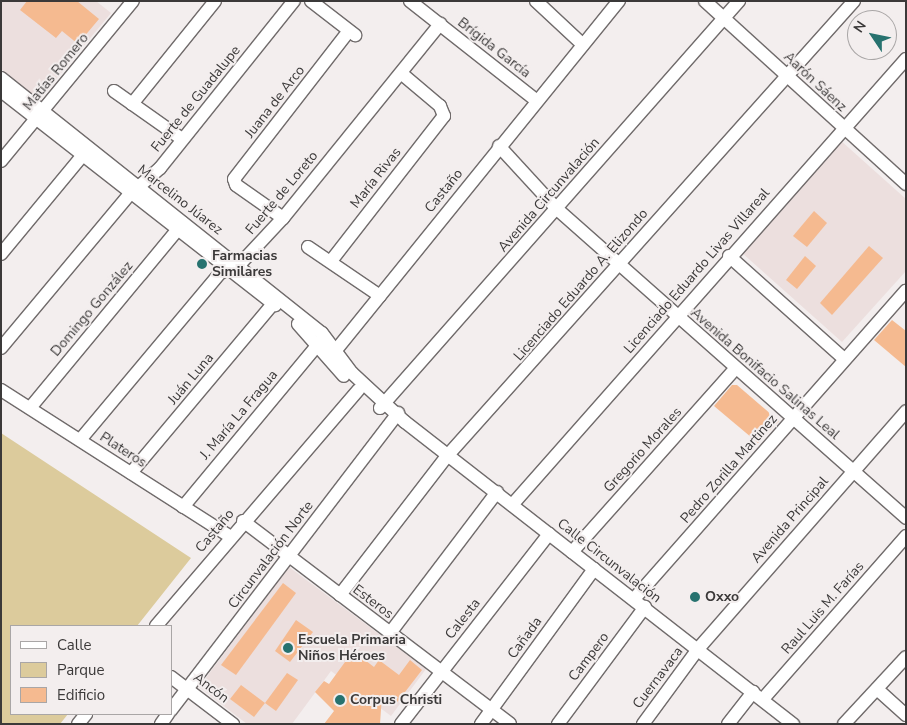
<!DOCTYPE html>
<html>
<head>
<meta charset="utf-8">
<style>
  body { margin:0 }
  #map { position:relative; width:907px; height:725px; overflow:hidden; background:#f3eeee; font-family:"Nunito Sans",sans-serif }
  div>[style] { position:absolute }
  .built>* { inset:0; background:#ecdfde }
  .green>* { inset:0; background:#dccb9c }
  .building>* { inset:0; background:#f5ba90 }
  .roads { filter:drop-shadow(1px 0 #706b6b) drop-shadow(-1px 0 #706b6b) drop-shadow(0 1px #706b6b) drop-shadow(0 -1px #706b6b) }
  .minor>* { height:12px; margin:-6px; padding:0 6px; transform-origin:6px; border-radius:6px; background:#fff }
  .dots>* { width:14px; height:14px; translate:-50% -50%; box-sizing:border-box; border:2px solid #f3eeee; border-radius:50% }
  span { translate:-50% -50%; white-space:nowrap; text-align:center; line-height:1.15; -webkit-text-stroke:4px #f3eeee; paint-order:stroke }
  .street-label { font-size:14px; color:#3b3939 }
  .poi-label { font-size:14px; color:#3b3939; font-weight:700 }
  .left { translate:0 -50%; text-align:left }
  .frame { position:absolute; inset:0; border:2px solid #3b3939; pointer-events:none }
  .legend { position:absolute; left:10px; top:625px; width:162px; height:90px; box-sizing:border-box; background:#f3eeee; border:1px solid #a9a6a6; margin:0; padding:6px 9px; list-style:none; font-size:15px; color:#3b3939 }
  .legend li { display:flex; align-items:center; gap:10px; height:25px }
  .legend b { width:25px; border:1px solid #a9a6a6 }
  .north { position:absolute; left:847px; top:10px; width:50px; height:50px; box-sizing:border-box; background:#f3eeee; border:1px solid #a9a6a6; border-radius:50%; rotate:304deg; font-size:14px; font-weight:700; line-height:20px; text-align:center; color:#3b3939 }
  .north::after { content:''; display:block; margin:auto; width:18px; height:22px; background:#27726f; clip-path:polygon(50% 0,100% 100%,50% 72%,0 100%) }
</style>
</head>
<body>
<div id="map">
  <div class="built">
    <i style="clip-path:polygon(1px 1px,96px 1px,111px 13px,39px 100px,1px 69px)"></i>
    <i style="clip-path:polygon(840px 140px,906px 199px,906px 271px,842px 342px,741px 252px)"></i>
    <i style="clip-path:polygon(289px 567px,426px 669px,391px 716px,331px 671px,292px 724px,247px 724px,199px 687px)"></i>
  </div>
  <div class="green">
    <i style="clip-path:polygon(1px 433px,191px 558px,137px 626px,11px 626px,11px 714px,68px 714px,60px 724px,1px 724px)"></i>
  </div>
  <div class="building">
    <i style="clip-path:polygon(27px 1px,77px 1px,99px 19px,78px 44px,62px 31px,56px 38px,20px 10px)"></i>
    <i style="clip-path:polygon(814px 211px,827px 223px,807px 247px,793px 236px)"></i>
    <i style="clip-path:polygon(869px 246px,883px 258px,832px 315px,820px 303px)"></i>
    <i style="clip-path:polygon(805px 256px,816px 266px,797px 289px,786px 280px)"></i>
    <i style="clip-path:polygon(892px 320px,906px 331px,906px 367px,874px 340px)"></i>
    <i style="clip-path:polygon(732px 385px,737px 385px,779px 421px,758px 443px,714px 406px)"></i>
    <i style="clip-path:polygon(283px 583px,296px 593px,236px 675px,221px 665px)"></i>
    <i style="clip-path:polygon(296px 620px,313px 632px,290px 662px,275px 651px)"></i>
    <i style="clip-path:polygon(353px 651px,374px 667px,379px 660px,399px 675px,410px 660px,422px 670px,395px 705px,382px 695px,380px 724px,324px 724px,334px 711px,315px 692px,324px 681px,329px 684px)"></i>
    <i style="clip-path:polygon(287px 673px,298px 680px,276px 711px,265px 703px)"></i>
    <i style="clip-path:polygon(241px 685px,265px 703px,254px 717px,230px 699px)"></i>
  </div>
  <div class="roads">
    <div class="minor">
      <i style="left:311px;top:1px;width:56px;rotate:37.7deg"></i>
      <i style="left:410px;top:1px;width:160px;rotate:38.2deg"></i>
      <i style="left:536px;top:1px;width:64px;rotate:43.1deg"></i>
      <i style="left:705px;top:1px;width:272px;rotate:42.3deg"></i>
      <i style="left:1px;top:78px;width:410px;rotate:38.5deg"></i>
      <i style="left:322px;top:333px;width:50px;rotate:53.1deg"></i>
      <i style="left:352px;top:373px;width:72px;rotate:42.8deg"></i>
      <i style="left:405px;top:422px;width:492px;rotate:37.9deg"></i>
      <i style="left:1px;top:91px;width:348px;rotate:38deg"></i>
      <i style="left:114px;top:91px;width:83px;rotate:35.2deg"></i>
      <i style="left:132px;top:104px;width:132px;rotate:-51.1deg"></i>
      <i style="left:499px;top:146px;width:86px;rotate:47.4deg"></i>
      <i style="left:557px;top:209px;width:466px;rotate:41.5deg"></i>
      <i style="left:1px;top:161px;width:207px;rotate:-50.5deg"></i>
      <i style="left:283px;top:218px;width:57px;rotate:-144.9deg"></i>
      <i style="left:236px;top:185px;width:6px;rotate:-108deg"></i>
      <i style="left:234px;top:179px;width:187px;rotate:-52.2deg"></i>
      <i style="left:308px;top:247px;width:87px;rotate:34.2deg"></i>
      <i style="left:1px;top:254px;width:135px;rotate:-50.4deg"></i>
      <i style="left:729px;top:256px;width:154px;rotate:41.8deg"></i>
      <i style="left:331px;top:261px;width:184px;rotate:-52.1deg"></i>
      <i style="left:444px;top:116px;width:11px;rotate:-112deg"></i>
      <i style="left:440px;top:106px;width:51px;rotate:-139.8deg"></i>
      <i style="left:298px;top:324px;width:69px;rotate:48.5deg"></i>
      <i style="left:1px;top:348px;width:198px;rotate:-50.1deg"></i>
      <i style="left:128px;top:196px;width:43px;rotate:-41.2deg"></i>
      <i style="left:160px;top:168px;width:214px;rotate:-51.3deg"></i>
      <i style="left:332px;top:355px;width:456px;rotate:-51deg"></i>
      <i style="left:1px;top:390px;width:271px;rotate:32.6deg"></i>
      <i style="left:30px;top:408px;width:240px;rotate:-50.4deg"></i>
      <i style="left:380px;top:408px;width:543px;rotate:-48.59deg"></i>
      <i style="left:80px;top:440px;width:218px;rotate:-50deg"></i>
      <i style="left:220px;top:273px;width:23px;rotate:-25deg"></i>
      <i style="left:241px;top:263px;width:62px;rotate:-47deg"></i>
      <i style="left:283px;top:218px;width:250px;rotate:-51deg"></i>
      <i style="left:131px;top:473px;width:227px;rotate:-50deg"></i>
      <i style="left:512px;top:505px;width:595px;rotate:-48.54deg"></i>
      <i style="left:183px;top:507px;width:221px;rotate:-50.3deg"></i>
      <i style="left:243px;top:521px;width:335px;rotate:37.2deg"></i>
      <i style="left:572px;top:552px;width:246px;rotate:-48.3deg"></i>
      <i style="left:340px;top:595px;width:177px;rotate:-52.4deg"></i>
      <i style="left:448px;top:455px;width:609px;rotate:-48.19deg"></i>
      <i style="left:634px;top:599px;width:411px;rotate:-48.6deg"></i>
      <i style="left:156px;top:626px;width:311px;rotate:-49.4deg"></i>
      <i style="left:390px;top:633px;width:177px;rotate:-52.8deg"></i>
      <i style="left:171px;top:677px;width:78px;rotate:37.2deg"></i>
      <i style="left:877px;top:689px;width:39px;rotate:42deg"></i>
      <i style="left:763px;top:699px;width:217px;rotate:-48.7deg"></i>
      <i style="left:171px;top:710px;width:374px;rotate:-52.6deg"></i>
      <i style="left:78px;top:724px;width:13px;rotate:-51deg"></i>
      <i style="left:161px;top:724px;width:12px;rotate:-55deg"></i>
      <i style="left:401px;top:724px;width:241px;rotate:-52.1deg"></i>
      <i style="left:481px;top:724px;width:192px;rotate:-53.9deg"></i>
      <i style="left:558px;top:724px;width:146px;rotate:-53.4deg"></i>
      <i style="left:643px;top:724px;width:93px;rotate:-53.7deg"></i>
      <i style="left:698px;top:649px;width:316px;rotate:-48.8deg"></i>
      <i style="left:728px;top:724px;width:41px;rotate:-52deg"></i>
      <i style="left:844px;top:724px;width:91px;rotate:-47.2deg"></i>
    </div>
  </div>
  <div class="dots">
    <i style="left:202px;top:264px;background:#27726f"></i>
    <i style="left:695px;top:597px;background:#27726f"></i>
    <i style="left:288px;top:648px;background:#27726f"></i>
    <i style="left:340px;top:700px;background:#27726f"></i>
  </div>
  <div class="street-label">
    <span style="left:494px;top:48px;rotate:38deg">Brígida García</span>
    <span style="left:56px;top:72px;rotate:-51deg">Matías Romero</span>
    <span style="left:815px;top:82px;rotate:43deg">Aarón Sáenz</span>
    <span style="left:196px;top:99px;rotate:-51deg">Fuerte de Guadalupe</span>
    <span style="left:275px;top:102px;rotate:-52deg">Juana de Arco</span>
    <span style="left:376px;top:178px;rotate:-52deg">María Rivas</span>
    <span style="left:444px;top:191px;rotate:-51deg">Castaño</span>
    <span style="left:282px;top:193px;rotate:-50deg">Fuerte de Loreto</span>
    <span style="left:549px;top:195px;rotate:-49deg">Avenida Circunvalación</span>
    <span style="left:180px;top:200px;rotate:38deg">Marcelino Júarez</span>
    <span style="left:697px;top:271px;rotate:-49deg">Licenciado Eduardo Livas Villareal</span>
    <span style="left:581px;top:285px;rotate:-49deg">Licenciado Eduardo A. Elizondo</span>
    <span style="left:92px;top:309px;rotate:-50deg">Domingo González</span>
    <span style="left:765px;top:374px;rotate:41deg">Avenida Bonifacio Salinas Leal</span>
    <span style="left:191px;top:379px;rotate:-50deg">Juán Luna</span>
    <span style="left:239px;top:415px;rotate:-50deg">J. María La Fragua</span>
    <span style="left:123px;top:450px;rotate:33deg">Plateros</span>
    <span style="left:643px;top:450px;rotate:-48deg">Gregorio Morales</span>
    <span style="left:729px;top:469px;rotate:-49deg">Pedro Zorilla Martinez</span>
    <span style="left:790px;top:520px;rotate:-49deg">Avenida Principal</span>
    <span style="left:215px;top:531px;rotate:-50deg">Castaño</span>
    <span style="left:271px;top:555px;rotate:-53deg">Circunvalación Norte</span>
    <span style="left:609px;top:561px;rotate:38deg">Calle Circunvalación</span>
    <span style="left:373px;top:602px;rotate:37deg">Esteros</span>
    <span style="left:823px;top:608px;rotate:-49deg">Raul Luis M. Farías</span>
    <span style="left:463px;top:619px;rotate:-52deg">Calesta</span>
    <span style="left:525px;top:638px;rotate:-54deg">Cañada</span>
    <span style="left:589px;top:657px;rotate:-53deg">Campero</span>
    <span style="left:658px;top:678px;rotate:-53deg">Cuernavaca</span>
    <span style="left:211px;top:688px;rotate:37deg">Ancón</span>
  </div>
  <div class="poi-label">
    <span class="left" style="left:212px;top:264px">Farmacias<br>Similares</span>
    <span class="left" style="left:705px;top:597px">Oxxo</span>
    <span class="left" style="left:298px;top:648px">Escuela Primaria<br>Niños Héroes</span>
    <span class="left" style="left:350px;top:700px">Corpus Christi</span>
  </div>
  <div class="frame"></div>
  <ul class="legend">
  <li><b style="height:6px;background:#fff"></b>Calle</li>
  <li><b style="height:14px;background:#dccb9c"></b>Parque</li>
  <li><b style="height:14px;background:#f5ba90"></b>Edificio</li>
  </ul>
  <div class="north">N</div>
</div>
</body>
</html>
